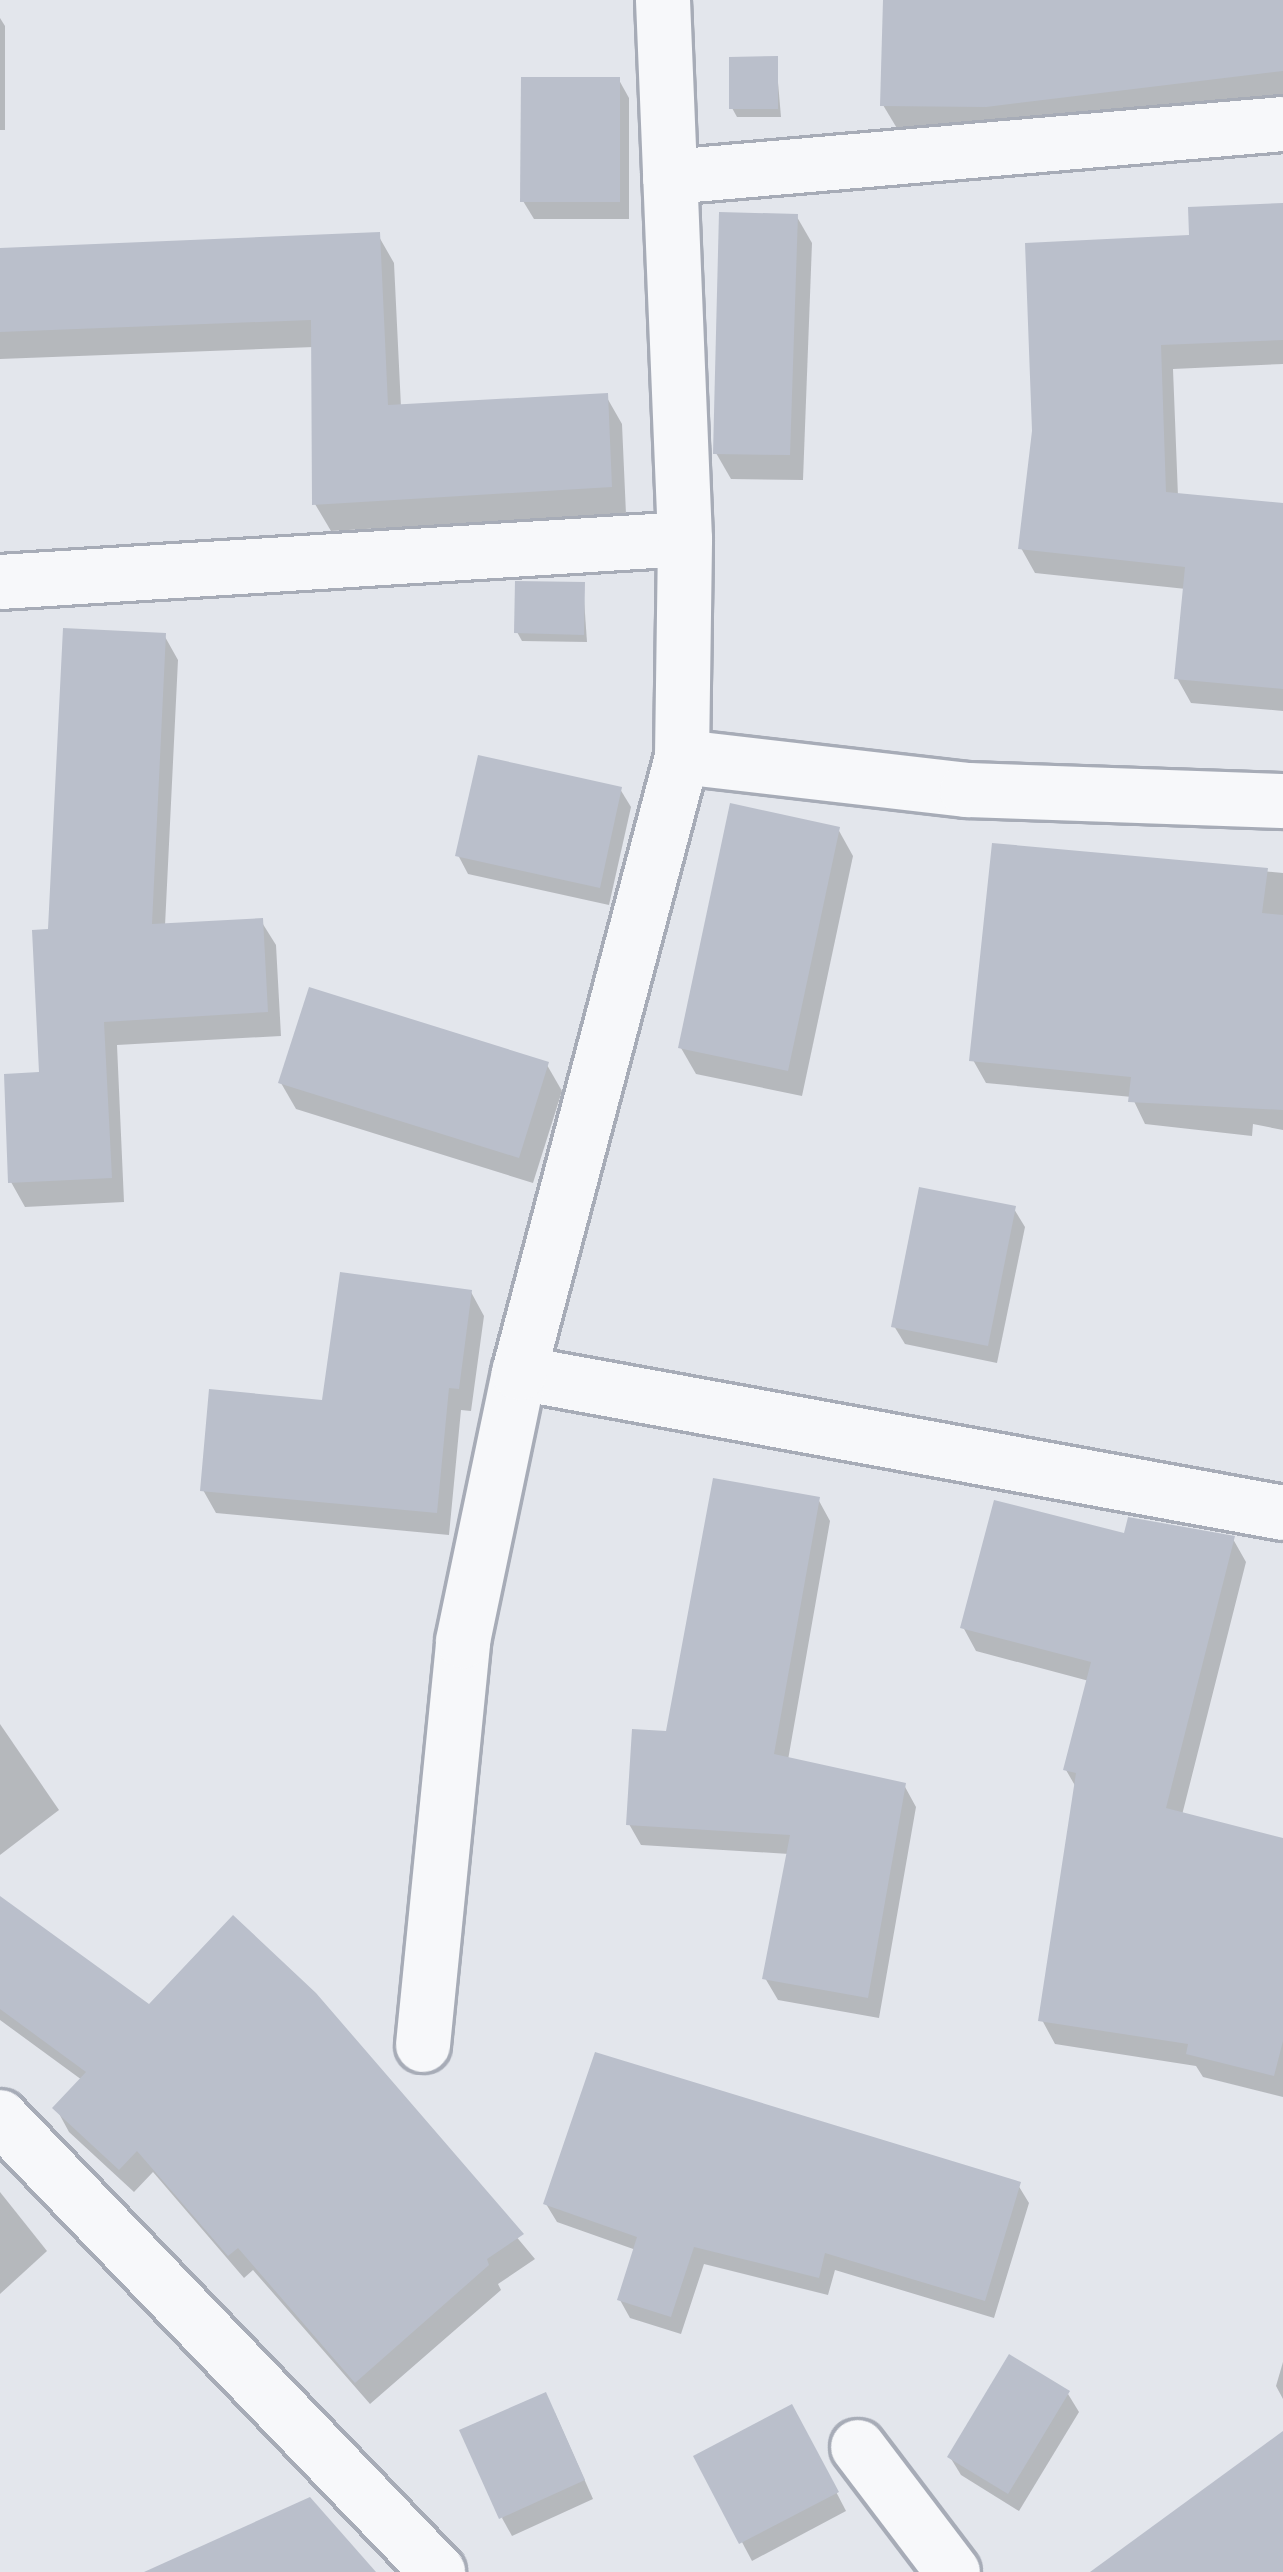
<!DOCTYPE html>
<html>
<head>
<meta charset="utf-8">
<style>
  body { margin:0 }
  #map { position:relative; width:1283px; height:2572px; overflow:hidden; background:#e3e6ec; font-family:"Fira Sans Condensed",sans-serif }
  div>[style] { position:absolute }
  .shadow>* { inset:0; background:#0003 }
  .building>* { inset:0; background:#babfcb }
  .roads { filter:drop-shadow(3px 0 #a7acb7) drop-shadow(-3px 0 #a7acb7) drop-shadow(0 3px #a7acb7) drop-shadow(0 -3px #a7acb7) }
  .minor>* { height:54px; margin:-27px; padding:0 27px; transform-origin:27px; border-radius:27px; background:#f7f8fa }
  span { translate:-50% -50%; white-space:nowrap; text-align:center; line-height:1.15; -webkit-text-stroke:10px #f3f5f9; paint-order:stroke }
</style>
</head>
<body>
<div id="map">
  <div class="shadow">
    <i style="clip-path:polygon(886px 0,1283px 0,1283px 97px,1002px 131px,898px 130px,883px 105px)"></i>
    <i style="clip-path:polygon(0 18px,5px 26px,5px 130px,0 130px)"></i>
    <i style="clip-path:polygon(776px 59px,781px 117px,737px 117px,732px 108px)"></i>
    <i style="clip-path:polygon(619px 80px,629px 98px,629px 219px,534px 219px,523px 201px)"></i>
    <i style="clip-path:polygon(1283px 206px,1283px 364px,1173px 369px,1178px 496px,1283px 506px,1283px 711px,1191px 703px,1177px 678px,1186px 589px,1035px 573px,1021px 548px,1192px 238px)"></i>
    <i style="clip-path:polygon(797px 217px,812px 243px,803px 480px,731px 479px,716px 453px)"></i>
    <i style="clip-path:polygon(378px 235px,394px 263px,401px 407px,606px 396px,622px 424px,626px 514px,331px 531px,315px 504px,314px 347px,0 359px,0 251px)"></i>
    <i style="clip-path:polygon(583px 585px,587px 642px,522px 641px,517px 632px)"></i>
    <i style="clip-path:polygon(164px 635px,178px 660px,165px 926px,261px 921px,276px 945px,281px 1036px,117px 1045px,124px 1202px,25px 1207px,11px 1182px,42px 1075px,51px 932px)"></i>
    <i style="clip-path:polygon(620px 789px,631px 807px,609px 905px,468px 874px,458px 855px)"></i>
    <i style="clip-path:polygon(838px 829px,853px 856px,802px 1096px,696px 1074px,681px 1048px)"></i>
    <i style="clip-path:polygon(995px 846px,1283px 873px,1283px 1130px,1253px 1124px,1252px 1136px,1145px 1124px,1132px 1097px,986px 1083px,973px 1060px)"></i>
    <i style="clip-path:polygon(547px 1065px,562px 1091px,533px 1183px,296px 1109px,281px 1083px)"></i>
    <i style="clip-path:polygon(1014px 1209px,1025px 1227px,997px 1363px,905px 1344px,894px 1326px)"></i>
    <i style="clip-path:polygon(471px 1292px,484px 1316px,471px 1411px,461px 1410px,449px 1535px,216px 1513px,203px 1490px)"></i>
    <i style="clip-path:polygon(818px 1499px,830px 1521px,788px 1760px,904px 1785px,916px 1807px,879px 2018px,778px 2000px,765px 1978px,789px 1854px,641px 1845px,629px 1824px,669px 1734px)"></i>
    <i style="clip-path:polygon(1126px 1536px,1233px 1539px,1246px 1562px,1182px 1815px,1283px 1841px,1283px 2097px,1203px 2077px,1196px 2066px,1055px 2044px,1042px 2020px,1077px 1789px,1066px 1770px,1089px 1681px,976px 1651px,963px 1627px)"></i>
    <i style="clip-path:polygon(0 1724px,59px 1810px,0 1855px)"></i>
    <i style="clip-path:polygon(0 1900px,150px 2008px,314px 1995px,535px 2259px,498px 2284px,501px 2290px,370px 2404px,253px 2270px,244px 2278px,153px 2172px,134px 2192px,69px 2132px,56px 2108px,82px 2080px,0 2020px)"></i>
    <i style="clip-path:polygon(1018px 2185px,1029px 2203px,994px 2318px,835px 2270px,828px 2295px,704px 2264px,681px 2334px,630px 2318px,620px 2300px,636px 2250px,557px 2222px,546px 2204px)"></i>
    <i style="clip-path:polygon(0 2192px,47px 2251px,0 2294px)"></i>
    <i style="clip-path:polygon(1283px 2362px,1283px 2399px,1276px 2386px)"></i>
    <i style="clip-path:polygon(1068px 2394px,1079px 2412px,1019px 2511px,961px 2475px,950px 2457px)"></i>
    <i style="clip-path:polygon(555px 2413px,593px 2499px,512px 2536px,502px 2518px)"></i>
    <i style="clip-path:polygon(802px 2426px,846px 2511px,752px 2561px,697px 2457px)"></i>
  </div>
  <div class="building">
    <i style="clip-path:polygon(883px 0,1283px 0,1283px 71px,986px 107px,880px 106px)"></i>
    <i style="clip-path:polygon(778px 56px,778px 109px,729px 109px,729px 57px)"></i>
    <i style="clip-path:polygon(521px 77px,620px 77px,620px 202px,520px 202px)"></i>
    <i style="clip-path:polygon(1283px 203px,1283px 340px,1161px 345px,1166px 492px,1283px 503px,1283px 689px,1174px 679px,1185px 567px,1018px 549px,1032px 431px,1025px 243px,1189px 235px,1188px 207px)"></i>
    <i style="clip-path:polygon(719px 212px,798px 214px,790px 455px,713px 454px)"></i>
    <i style="clip-path:polygon(380px 232px,388px 405px,608px 393px,612px 487px,312px 505px,311px 320px,0 332px,0 248px)"></i>
    <i style="clip-path:polygon(515px 581px,585px 582px,584px 635px,514px 633px)"></i>
    <i style="clip-path:polygon(63px 628px,166px 633px,152px 924px,263px 918px,268px 1012px,104px 1022px,112px 1178px,8px 1183px,4px 1074px,39px 1072px,32px 930px,48px 929px)"></i>
    <i style="clip-path:polygon(478px 755px,622px 787px,600px 888px,455px 856px)"></i>
    <i style="clip-path:polygon(730px 803px,840px 827px,788px 1071px,678px 1048px)"></i>
    <i style="clip-path:polygon(992px 843px,1268px 868px,1262px 913px,1283px 915px,1283px 1110px,1128px 1102px,1131px 1077px,969px 1061px)"></i>
    <i style="clip-path:polygon(309px 987px,549px 1062px,519px 1158px,278px 1083px)"></i>
    <i style="clip-path:polygon(919px 1187px,1016px 1206px,988px 1346px,891px 1327px)"></i>
    <i style="clip-path:polygon(340px 1272px,472px 1290px,459px 1389px,449px 1388px,437px 1513px,200px 1491px,209px 1389px,322px 1400px)"></i>
    <i style="clip-path:polygon(713px 1478px,820px 1497px,774px 1754px,906px 1783px,868px 1998px,762px 1979px,790px 1835px,626px 1825px,632px 1729px,666px 1731px)"></i>
    <i style="clip-path:polygon(994px 1500px,1124px 1533px,1128px 1517px,1235px 1536px,1166px 1808px,1283px 1838px,1283px 2041px,1274px 2076px,1186px 2054px,1188px 2044px,1038px 2021px,1076px 1773px,1063px 1770px,1091px 1662px,960px 1628px)"></i>
    <i style="clip-path:polygon(0 1896px,149px 2004px,233px 1915px,316px 1993px,524px 2234px,487px 2259px,489px 2265px,355px 2383px,238px 2248px,228px 2256px,137px 2151px,119px 2170px,52px 2108px,86px 2072px,0 2009px)"></i>
    <i style="clip-path:polygon(595px 2052px,1021px 2182px,985px 2301px,825px 2253px,819px 2278px,694px 2247px,671px 2317px,617px 2300px,637px 2237px,543px 2204px)"></i>
    <i style="clip-path:polygon(1009px 2354px,1070px 2391px,1008px 2494px,947px 2457px)"></i>
    <i style="clip-path:polygon(546px 2392px,585px 2480px,499px 2519px,459px 2430px)"></i>
    <i style="clip-path:polygon(792px 2404px,839px 2492px,739px 2544px,693px 2456px)"></i>
    <i style="clip-path:polygon(1283px 2431px,1283px 2572px,1090px 2572px)"></i>
    <i style="clip-path:polygon(310px 2497px,376px 2572px,144px 2572px)"></i>
  </div>
  <div class="roads">
    <div class="minor">
      <i style="left:670px;top:177px;width:615px;rotate:-4.94deg"></i>
      <i style="left:0;top:582px;width:686px;rotate:-3.59deg"></i>
      <i style="left:682px;top:757px;width:287px;rotate:6.6deg"></i>
      <i style="left:967px;top:790px;width:316px;rotate:2deg"></i>
      <i style="left:519px;top:1373px;width:777px;rotate:10.38deg"></i>
      <i style="left:423px;top:2045px;width:406px;rotate:-84.3deg"></i>
      <i style="left:463px;top:1641px;width:274px;rotate:-78.2deg"></i>
      <i style="left:519px;top:1373px;width:637px;rotate:-75.18deg"></i>
      <i style="left:682px;top:757px;width:218px;rotate:-89.2deg"></i>
      <i style="left:685px;top:539px;width:539px;rotate:-92.34deg"></i>
      <i style="left:0;top:2117px;width:632px;rotate:46.09deg"></i>
      <i style="left:858px;top:2447px;width:157px;rotate:52.8deg"></i>
    </div>
  </div>
</div>
</body>
</html>
